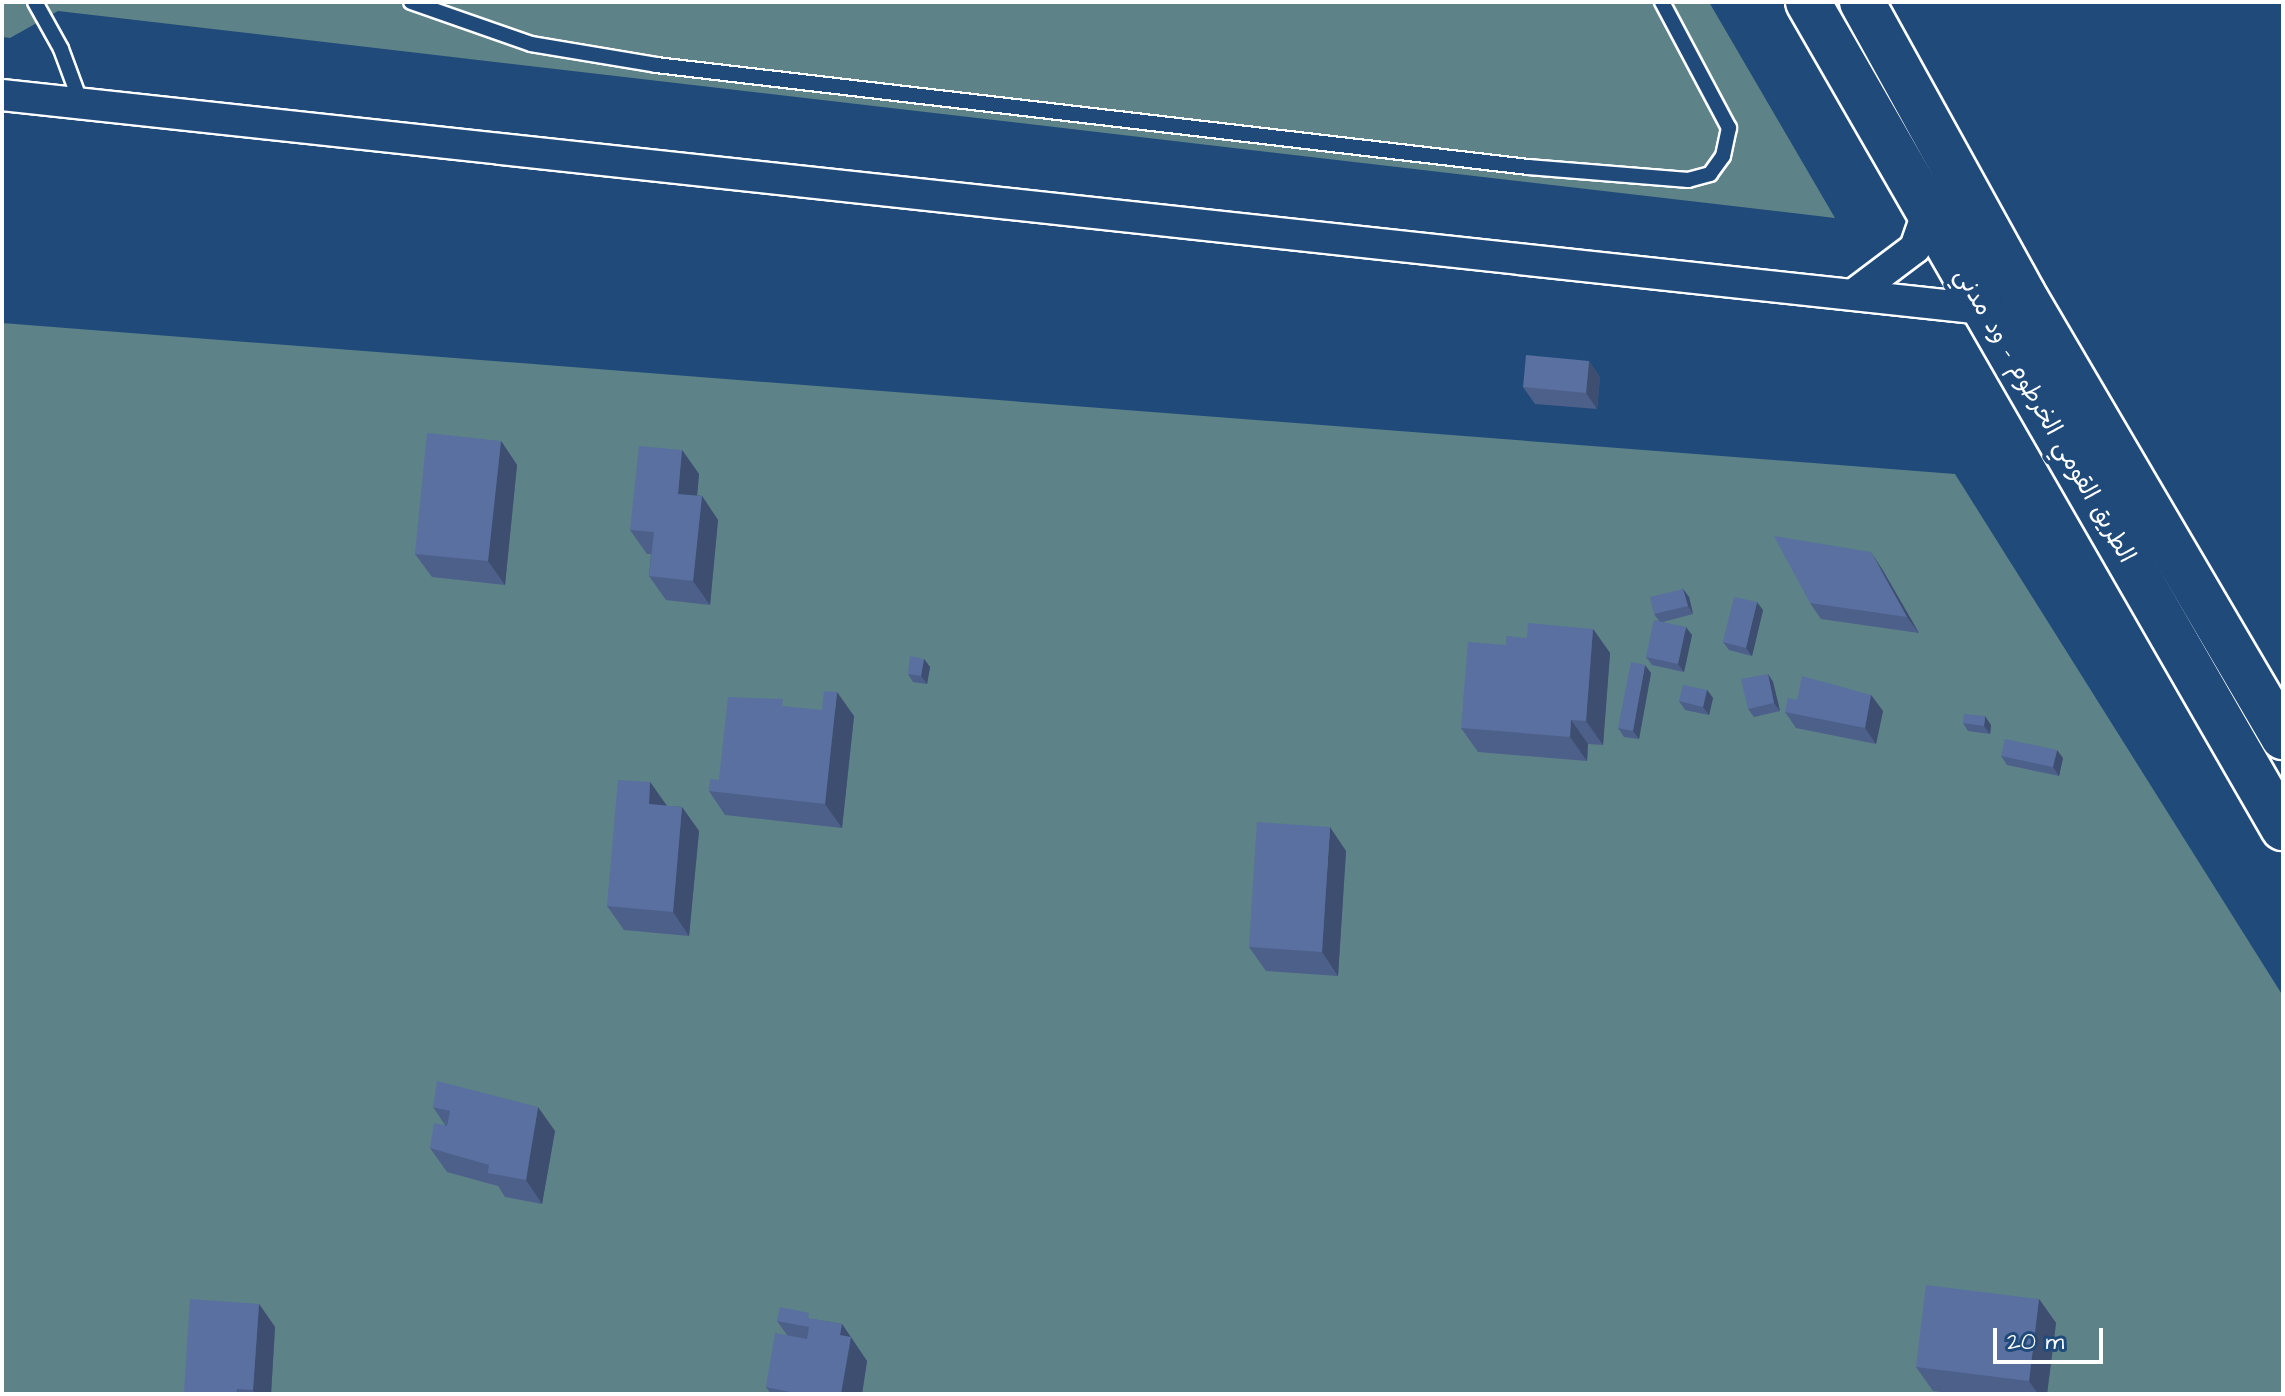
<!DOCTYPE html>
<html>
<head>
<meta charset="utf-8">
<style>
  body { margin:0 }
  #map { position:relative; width:2285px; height:1396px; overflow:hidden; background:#1f4a7a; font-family:"Architects Daughter","Playpen Sans Arabic",sans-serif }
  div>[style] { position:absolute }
  .green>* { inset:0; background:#5d8287 }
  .roads { filter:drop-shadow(2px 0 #fff) drop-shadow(-2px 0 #fff) drop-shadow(0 2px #fff) drop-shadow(0 -2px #fff) }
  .lane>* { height:14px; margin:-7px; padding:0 7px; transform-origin:7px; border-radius:7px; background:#1f4a7a }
  .street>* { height:30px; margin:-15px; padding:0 15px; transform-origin:15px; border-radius:15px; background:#1f4a7a }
  .highway>* { height:44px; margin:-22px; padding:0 22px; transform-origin:22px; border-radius:22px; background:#1f4a7a }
  .wall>* { inset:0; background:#4d608a }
  .shaded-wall>* { inset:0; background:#3e4e70 }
  .building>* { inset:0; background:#5970a0 }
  span { translate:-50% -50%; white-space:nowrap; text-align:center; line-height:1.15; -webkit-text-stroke:8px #1f4a7a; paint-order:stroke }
  .street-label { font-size:24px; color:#fff }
  .frame { position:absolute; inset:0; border:4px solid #fff; pointer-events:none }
  .scale { position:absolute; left:1993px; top:1328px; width:110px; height:36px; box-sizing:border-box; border:4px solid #fff; border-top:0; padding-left:10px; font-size:24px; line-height:28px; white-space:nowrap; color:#fff; -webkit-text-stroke:6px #1f4a7a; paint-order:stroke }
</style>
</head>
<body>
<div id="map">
  <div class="green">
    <i style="clip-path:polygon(2px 2px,1709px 2px,1835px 218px,58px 11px,10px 38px,2px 37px)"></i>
    <i style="clip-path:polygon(2px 323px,1955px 474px,2283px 996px,2283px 1394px,2px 1394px)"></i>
  </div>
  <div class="roads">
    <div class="lane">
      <i style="left:35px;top:2px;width:54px;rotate:61deg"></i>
      <i style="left:61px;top:49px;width:58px;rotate:69.7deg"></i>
      <i style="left:411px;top:2px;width:127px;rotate:19.3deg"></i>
      <i style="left:531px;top:44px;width:127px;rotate:9.5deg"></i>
      <i style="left:656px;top:65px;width:878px;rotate:6.67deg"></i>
      <i style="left:1528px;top:167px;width:161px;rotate:4.6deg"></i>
      <i style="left:1688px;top:180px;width:23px;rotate:-15deg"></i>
      <i style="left:1710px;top:174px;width:22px;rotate:-54deg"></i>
      <i style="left:1723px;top:156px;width:29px;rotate:-78deg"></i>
      <i style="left:1729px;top:128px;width:143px;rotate:-118deg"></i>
    </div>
    <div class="street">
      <i style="left:2px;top:95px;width:1993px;rotate:6.17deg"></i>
      <i style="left:1854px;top:294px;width:76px;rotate:-37deg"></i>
      <i style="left:1915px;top:248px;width:39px;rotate:-71deg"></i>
    </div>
    <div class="highway">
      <i style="left:1808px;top:2px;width:953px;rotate:60.1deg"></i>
      <i style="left:1862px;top:2px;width:333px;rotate:61.1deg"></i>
      <i style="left:2023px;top:294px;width:514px;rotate:59.59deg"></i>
    </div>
  </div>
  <div class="wall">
    <i style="clip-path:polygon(1589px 361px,1600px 377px,1597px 409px,1535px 404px,1523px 387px)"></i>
    <i style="clip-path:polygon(501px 441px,517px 465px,505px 585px,432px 577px,415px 554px)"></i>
    <i style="clip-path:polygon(682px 450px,699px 474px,697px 495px,702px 496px,718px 520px,710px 605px,666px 600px,649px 576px,651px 554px,647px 554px,630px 530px)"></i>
    <i style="clip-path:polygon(1882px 569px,1919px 633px,1821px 619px,1810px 603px)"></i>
    <i style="clip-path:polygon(1683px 589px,1689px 597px,1693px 614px,1663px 622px,1692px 635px,1684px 672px,1652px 665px,1646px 657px,1659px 621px,1654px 614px)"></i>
    <i style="clip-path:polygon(1763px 610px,1752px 656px,1729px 650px,1723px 642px)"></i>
    <i style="clip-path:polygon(1593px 629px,1610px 653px,1603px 745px,1588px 744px,1587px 761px,1478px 752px,1461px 728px,1506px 645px,1527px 638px)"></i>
    <i style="clip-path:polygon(924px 659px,930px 667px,927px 684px,913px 682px,908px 674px)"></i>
    <i style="clip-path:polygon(1651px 673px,1639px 739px,1624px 737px,1618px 728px)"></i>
    <i style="clip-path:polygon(1768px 674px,1773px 682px,1780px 711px,1754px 717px,1748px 709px)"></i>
    <i style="clip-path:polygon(1707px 690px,1713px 698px,1709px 715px,1685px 710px,1679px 701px)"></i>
    <i style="clip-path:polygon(1871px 695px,1883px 711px,1876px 744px,1796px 728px,1785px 712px)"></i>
    <i style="clip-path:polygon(789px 707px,854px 716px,842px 828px,725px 815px,709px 791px)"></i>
    <i style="clip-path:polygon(1963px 723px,1991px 725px,1990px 734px,1968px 731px)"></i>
    <i style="clip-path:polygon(2001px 756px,2063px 758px,2059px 776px,2007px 765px)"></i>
    <i style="clip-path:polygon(650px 782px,667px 806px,682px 807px,699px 831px,689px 936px,624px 930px,607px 906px)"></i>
    <i style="clip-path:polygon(1346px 851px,1338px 976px,1266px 971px,1249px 947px)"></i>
    <i style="clip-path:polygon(433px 1107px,555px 1131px,542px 1204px,505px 1197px,498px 1186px,447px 1172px,430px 1148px,445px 1125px)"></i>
    <i style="clip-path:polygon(2039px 1299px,2056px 1323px,2047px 1394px,1957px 1394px,1933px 1391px,1916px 1367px)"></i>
    <i style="clip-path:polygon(259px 1304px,275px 1327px,271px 1394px,184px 1394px,184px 1393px)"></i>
    <i style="clip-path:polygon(813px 1319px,842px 1324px,867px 1361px,862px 1394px,771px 1394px,766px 1387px,787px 1335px,777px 1321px)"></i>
  </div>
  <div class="shaded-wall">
    <i style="clip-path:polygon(1589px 361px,1600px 377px,1597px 409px,1586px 393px)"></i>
    <i style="clip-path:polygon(501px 441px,517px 465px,505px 585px,488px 561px)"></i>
    <i style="clip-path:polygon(682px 450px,699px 474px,695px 518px,678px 494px)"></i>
    <i style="clip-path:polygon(702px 496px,718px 520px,710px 605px,693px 581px)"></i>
    <i style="clip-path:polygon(1871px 552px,1882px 569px,1919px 633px,1907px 617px)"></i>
    <i style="clip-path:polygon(1683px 589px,1689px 597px,1693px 614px,1688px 606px)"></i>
    <i style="clip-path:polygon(1757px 602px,1763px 610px,1752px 656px,1746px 648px)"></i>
    <i style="clip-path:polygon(1686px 627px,1692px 635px,1684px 672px,1678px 664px)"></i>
    <i style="clip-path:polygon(1593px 629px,1610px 653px,1603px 745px,1586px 721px)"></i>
    <i style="clip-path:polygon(924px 659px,930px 667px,927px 684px,921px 676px)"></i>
    <i style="clip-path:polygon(1645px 665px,1651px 673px,1639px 739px,1633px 731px)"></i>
    <i style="clip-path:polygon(1768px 674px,1773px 682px,1780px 711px,1774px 703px)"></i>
    <i style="clip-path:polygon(1707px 690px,1713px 698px,1709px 715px,1703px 707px)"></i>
    <i style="clip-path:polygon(837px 692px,854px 716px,842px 828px,825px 804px)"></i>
    <i style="clip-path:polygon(1871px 695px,1883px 711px,1876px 744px,1865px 728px)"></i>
    <i style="clip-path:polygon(1985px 716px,1991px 725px,1990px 734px,1984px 726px)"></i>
    <i style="clip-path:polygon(1571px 720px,1588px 744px,1587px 761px,1570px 737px)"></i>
    <i style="clip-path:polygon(2057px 750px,2063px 758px,2059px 776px,2053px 767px)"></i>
    <i style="clip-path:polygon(650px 782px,667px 806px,649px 804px)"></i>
    <i style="clip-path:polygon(682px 807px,699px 831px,689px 936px,673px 912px)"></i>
    <i style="clip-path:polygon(1330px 827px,1346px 851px,1338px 976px,1322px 952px)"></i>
    <i style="clip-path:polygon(538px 1107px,555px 1131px,542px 1204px,526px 1180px)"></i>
    <i style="clip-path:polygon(2039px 1299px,2056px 1323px,2047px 1394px,2038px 1394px,2029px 1381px)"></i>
    <i style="clip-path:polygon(259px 1304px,275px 1327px,271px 1394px,255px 1394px,253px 1390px)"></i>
    <i style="clip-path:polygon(842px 1324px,867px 1361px,862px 1394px,841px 1394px,840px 1335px)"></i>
  </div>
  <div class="building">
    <i style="clip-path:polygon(1526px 355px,1589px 361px,1586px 393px,1523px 387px)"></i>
    <i style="clip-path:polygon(427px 433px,501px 441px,488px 561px,415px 554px)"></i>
    <i style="clip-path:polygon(639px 446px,682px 450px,678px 494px,702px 496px,693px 581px,649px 576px,654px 532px,630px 530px)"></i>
    <i style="clip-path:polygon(1774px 536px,1871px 552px,1907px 617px,1810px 603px)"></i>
    <i style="clip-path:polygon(1683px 589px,1688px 606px,1654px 614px,1650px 597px)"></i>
    <i style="clip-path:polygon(1734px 597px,1757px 602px,1746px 648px,1723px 642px)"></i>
    <i style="clip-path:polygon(1654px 620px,1686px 627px,1678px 664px,1646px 657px)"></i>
    <i style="clip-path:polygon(1528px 623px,1593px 629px,1586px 721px,1571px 720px,1570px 737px,1461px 728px,1468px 642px,1506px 645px,1506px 636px,1527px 638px)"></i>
    <i style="clip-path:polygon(910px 656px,924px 659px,921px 676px,908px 674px)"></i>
    <i style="clip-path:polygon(1631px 662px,1645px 665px,1633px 731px,1618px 728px)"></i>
    <i style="clip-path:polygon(1768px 674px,1774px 703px,1748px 709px,1741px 679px)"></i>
    <i style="clip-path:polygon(1802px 676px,1871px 695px,1865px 728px,1785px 712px,1788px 698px,1797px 700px)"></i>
    <i style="clip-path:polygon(1683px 685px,1707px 690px,1703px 707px,1679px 701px)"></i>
    <i style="clip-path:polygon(824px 691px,837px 692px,825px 804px,709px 791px,710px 779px,719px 780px,728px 697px,783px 699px,782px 706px,822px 710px)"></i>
    <i style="clip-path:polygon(1964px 714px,1985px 716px,1984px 726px,1963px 723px)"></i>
    <i style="clip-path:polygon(2005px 739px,2057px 750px,2053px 767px,2001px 756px)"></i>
    <i style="clip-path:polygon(618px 780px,650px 782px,649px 804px,682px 807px,673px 912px,607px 906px)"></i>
    <i style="clip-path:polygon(1257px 822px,1330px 827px,1322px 952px,1249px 947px)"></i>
    <i style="clip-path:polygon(437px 1081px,538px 1107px,526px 1180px,488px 1173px,489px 1165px,430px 1148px,434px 1123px,447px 1126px,450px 1111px,433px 1107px)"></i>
    <i style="clip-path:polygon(1926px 1285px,2039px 1299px,2029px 1381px,1916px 1367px)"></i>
    <i style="clip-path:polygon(190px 1299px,259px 1304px,253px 1390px,237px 1389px,236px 1394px,184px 1393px)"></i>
    <i style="clip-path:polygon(780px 1307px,809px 1313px,808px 1318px,842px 1324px,840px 1335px,851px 1337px,841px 1394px,800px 1394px,766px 1387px,775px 1333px,807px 1339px,809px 1327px,777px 1321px)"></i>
  </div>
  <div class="street-label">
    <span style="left:2044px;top:416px;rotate:60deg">الطريق القومي الخرطوم - ود مدني</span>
  </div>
  <div class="frame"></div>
  <div class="scale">20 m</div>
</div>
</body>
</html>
